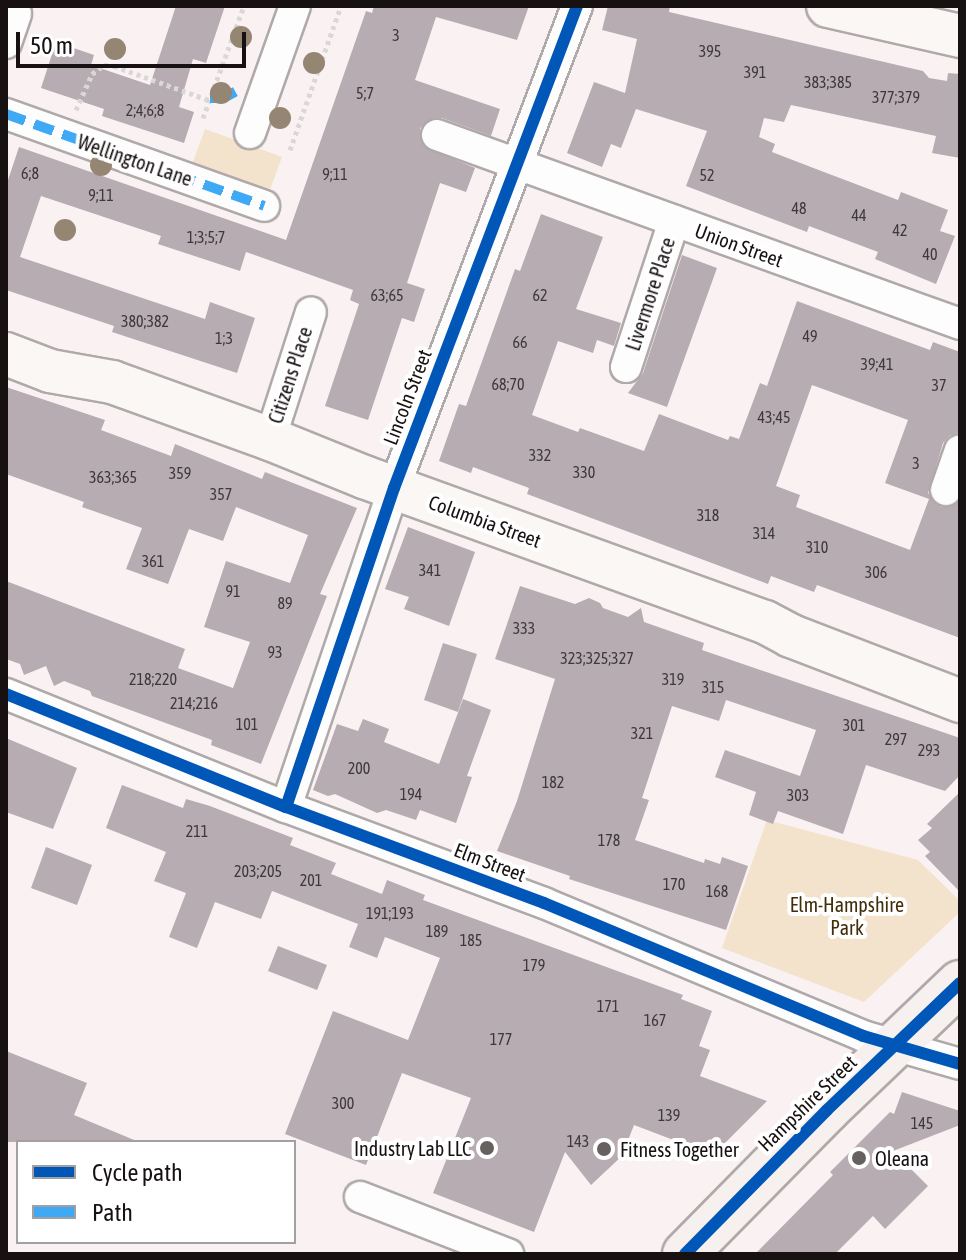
<!DOCTYPE html>
<html>
<head>
<meta charset="utf-8">
<style>
  body { margin:0 }
  #map { position:relative; width:966px; height:1260px; overflow:hidden; background:#faf2f2; font-family:"Asap Condensed",sans-serif }
  div>[style] { position:absolute }
  .green>* { inset:0; background:#f3e2cc }
  .building>* { inset:0; background:#b7acb1 }
  .path>* { height:5px; margin-top:-2.5px; transform-origin:0; background:repeating-linear-gradient(90deg,#dad7d7 0 4px,transparent 0 8px) }
  .roads { filter:drop-shadow(2px 0 #b0a9a9) drop-shadow(-2px 0 #b0a9a9) drop-shadow(0 2px #b0a9a9) drop-shadow(0 -2px #b0a9a9) }
  .street>* { height:30px; margin:-15px; padding:0 15px; transform-origin:15px; border-radius:15px; background:#fefdfd }
  .secondary>* { height:42px; margin:-21px; padding:0 21px; transform-origin:21px; border-radius:21px; background:#faf7f5 }
  .primary>* { height:44px; margin:-22px; padding:0 22px; transform-origin:22px; border-radius:22px; background:#f6f0ef }
  .quiet>* { height:10px; margin-top:-5px; transform-origin:0; background:repeating-linear-gradient(90deg,#3fa9f5 0 20px,transparent 0 30px) }
  .cycleway>* { height:12px; margin:-6px; padding:0 6px; transform-origin:6px; border-radius:6px; background:#0057b8 }
  .trees>* { width:22px; height:22px; margin:-11px; border-radius:50%; background:#948672 }
  .dots>* { width:22px; height:22px; translate:-50% -50%; box-sizing:border-box; border:4px solid #fff; border-radius:50% }
  span { translate:-50% -50%; white-space:nowrap; text-align:center; line-height:1.15; -webkit-text-stroke:8px #fff; paint-order:stroke }
  .number-label { font-size:16px; color:#3f3839 }
  .number-label span { -webkit-text-stroke-width:0 }
  .street-label { font-size:20px; color:#171111 }
  .park-label { font-size:20px; color:#412e09 }
  .poi-label { font-size:20px; color:#171111 }
  .right { translate:-100% -50%; text-align:right }
  .left { translate:0 -50%; text-align:left }
  .frame { position:absolute; inset:0; border:8px solid #171111; pointer-events:none }
  .legend { position:absolute; left:16px; top:1140px; width:280px; height:104px; box-sizing:border-box; background:#fff; border:2px solid #a2a0a0; margin:0; padding:10px 14px; list-style:none; font-size:24px; color:#171111 }
  .legend li { display:flex; align-items:center; gap:16px; height:40px }
  .legend b { width:40px; border:2px solid #a2a0a0 }
  .scale { position:absolute; left:16px; top:32px; width:230px; height:36px; box-sizing:border-box; border:4px solid #171111; border-top:0; padding-left:10px; font-size:24px; line-height:28px; white-space:nowrap; color:#171111; -webkit-text-stroke:6px #fff; paint-order:stroke }
</style>
</head>
<body>
<div id="map">
  <div class="green">
    <i style="clip-path:polygon(205px 129px,282px 157px,264px 206px,187px 178px)"></i>
    <i style="clip-path:polygon(767px 820px,918px 860px,960px 901px,960px 912px,864px 1002px,722px 948px)"></i>
  </div>
  <div class="building">
    <i style="clip-path:polygon(176px 6px,225px 6px,206px 63px,193px 59px,179px 107px,194px 112px,184px 143px,102px 116px,104px 109px,41px 88px,56px 42px,94px 55px,91px 65px,150px 85px)"></i>
    <i style="clip-path:polygon(374px 6px,529px 6px,517px 40px,436px 17px,415px 80px,500px 109px,491px 136px,442px 118px,433px 118px,420px 128px,424px 147px,475px 168px,466px 192px,440px 183px,407px 283px,425px 289px,414px 322px,402px 318px,368px 420px,325px 406px,359px 304px,350px 300px,353px 290px,246px 252px,240px 271px,158px 244px,161px 236px,41px 196px,20px 257px,205px 319px,210px 302px,255px 318px,237px 373px,112px 332px,114px 326px,6px 290px,6px 186px,19px 147px,286px 240px,366px 11px,372px 13px)"></i>
    <i style="clip-path:polygon(608px 6px,670px 6px,669px 12px,923px 71px,929px 78px,947px 81px,948px 73px,960px 74px,960px 158px,932px 153px,936px 136px,791px 105px,784px 122px,764px 118px,759px 137px,775px 144px,772px 152px,816px 169px,898px 200px,901px 192px,948px 210px,940px 231px,955px 236px,936px 284px,875px 259px,878px 252px,809px 226px,807px 232px,686px 186px,707px 131px,636px 109px,621px 148px,611px 144px,602px 167px,567px 153px,594px 82px,625px 93px,637px 39px,602px 30px)"></i>
    <i style="clip-path:polygon(evenodd,541px 214px,603px 237px,576px 309px,621px 323px,614px 346px,597px 340px,593px 353px,558px 341px,532px 415px,578px 432px,580px 428px,644px 451px,659px 414px,728px 440px,730px 436px,739px 439px,760px 383px,767px 386px,797px 301px,930px 350px,933px 342px,960px 352px,960px 432px,949px 436px,943px 443px,928px 493px,941px 507px,950px 507px,960px 501px,960px 638px,817px 585px,814px 592px,771px 576px,768px 584px,527px 494px,529px 488px,473px 467px,471px 473px,439px 461px,459px 404px,466px 406px,515px 269px,520px 271px,541px 214px,812px 385px,908px 420px,885px 483px,929px 499px,910px 550px,796px 507px,800px 495px,776px 486px,812px 385px)"></i>
    <i style="clip-path:polygon(682px 255px,717px 268px,667px 407px,628px 393px,643px 373px)"></i>
    <i style="clip-path:polygon(6px 387px,105px 420px,101px 430px,171px 456px,175px 444px,262px 479px,265px 472px,357px 508px,320px 594px,327px 596px,261px 764px,211px 745px,212px 740px,92px 696px,90px 691px,64px 681px,54px 686px,46px 666px,24px 675px,20px 664px,6px 659px,6px 581px,185px 649px,178px 668px,233px 688px,250px 642px,204px 627px,226px 561px,290px 583px,308px 535px,236px 507px,223px 541px,189px 529px,168px 584px,126px 569px,142px 528px,82px 507px,84px 502px,6px 474px)"></i>
    <i style="clip-path:polygon(408px 527px,475px 552px,449px 626px,404px 609px,409px 597px,385px 589px)"></i>
    <i style="clip-path:polygon(520px 586px,575px 604px,589px 598px,600px 603px,603px 608px,628px 617px,641px 608px,644px 622px,704px 643px,702px 650px,960px 738px,960px 775px,945px 791px,866px 765px,843px 834px,778px 811px,773px 824px,749px 815px,756px 792px,715px 777px,725px 750px,800px 776px,816px 730px,726px 700px,719px 721px,672px 706px,642px 798px,649px 800px,635px 840px,704px 863px,705px 859px,720px 864px,722px 857px,748px 866px,726px 930px,569px 879px,570px 876px,497px 851px,517px 801px,555px 679px,495px 659px)"></i>
    <i style="clip-path:polygon(443px 643px,477px 654px,458px 712px,424px 700px)"></i>
    <i style="clip-path:polygon(463px 699px,491px 710px,467px 776px,472px 777px,456px 823px,420px 810px,416px 820px,386px 810px,377px 813px,335px 794px,328px 796px,313px 790px,337px 724px,358px 731px,363px 719px,389px 729px,384px 742px,439px 764px)"></i>
    <i style="clip-path:polygon(6px 738px,77px 768px,53px 829px,6px 812px)"></i>
    <i style="clip-path:polygon(122px 785px,183px 808px,186px 799px,210px 806px,293px 838px,290px 845px,336px 863px,331px 874px,382px 894px,387px 880px,425px 895px,423px 900px,683px 995px,681px 999px,712px 1011px,699px 1046px,710px 1050px,700px 1076px,767px 1101px,713px 1155px,634px 1125px,622px 1156px,591px 1185px,565px 1152px,534px 1232px,433px 1193px,471px 1098px,402px 1073px,366px 1165px,285px 1134px,333px 1011px,408px 1040px,440px 958px,385px 937px,377px 958px,349px 947px,358px 924px,272px 891px,261px 919px,215px 902px,197px 948px,169px 937px,186px 893px,154px 881px,166px 852px,106px 828px)"></i>
    <i style="clip-path:polygon(960px 792px,960px 892px,925px 856px,930px 852px,918px 840px,932px 828px,927px 824px)"></i>
    <i style="clip-path:polygon(46px 847px,92px 865px,77px 905px,31px 888px)"></i>
    <i style="clip-path:polygon(278px 946px,327px 965px,317px 990px,268px 971px)"></i>
    <i style="clip-path:polygon(6px 1051px,87px 1083px,74px 1115px,139px 1142px,6px 1142px)"></i>
    <i style="clip-path:polygon(902px 1092px,960px 1111px,960px 1125px,893px 1151px,928px 1186px,885px 1229px,873px 1216px,835px 1254px,755px 1254px,833px 1175px,830px 1172px,890px 1112px,894px 1114px)"></i>
  </div>
  <div class="path">
    <i style="left:76px;top:110px;width:39px;rotate:-66deg"></i>
    <i style="left:92px;top:74px;width:15px;rotate:-37deg"></i>
    <i style="left:104px;top:65px;width:10px;rotate:6deg"></i>
    <i style="left:114px;top:66px;width:101px;rotate:19.7deg"></i>
    <i style="left:203px;top:118px;width:119px;rotate:-69.9deg"></i>
    <i style="left:290px;top:150px;width:153px;rotate:-70.5deg"></i>
  </div>
  <div class="roads">
    <div class="street">
      <i style="left:6px;top:43px;width:31px;rotate:-71deg"></i>
      <i style="left:6px;top:114px;width:274px;rotate:19.6deg"></i>
      <i style="left:250px;top:133px;width:135px;rotate:-70.5deg"></i>
      <i style="left:437px;top:135px;width:556px;rotate:19.87deg"></i>
      <i style="left:626px;top:367px;width:154px;rotate:-71.8deg"></i>
      <i style="left:270px;top:439px;width:133px;rotate:-72.1deg"></i>
      <i style="left:946px;top:490px;width:42px;rotate:-70.7deg"></i>
      <i style="left:6px;top:694px;width:302px;rotate:22deg"></i>
      <i style="left:286px;top:807px;width:275px;rotate:20.4deg"></i>
      <i style="left:544px;top:903px;width:346px;rotate:22.6deg"></i>
      <i style="left:863px;top:1036px;width:101px;rotate:16.1deg"></i>
      <i style="left:286px;top:807px;width:337px;rotate:-71.3deg"></i>
      <i style="left:394px;top:488px;width:516px;rotate:-69.21deg"></i>
      <i style="left:360px;top:1197px;width:159px;rotate:21.1deg"></i>
    </div>
    <div class="secondary">
      <i style="left:828px;top:6px;width:135px;rotate:12.8deg"></i>
      <i style="left:6px;top:354px;width:47px;rotate:21.1deg"></i>
      <i style="left:50px;top:371px;width:63px;rotate:10.1deg"></i>
      <i style="left:112px;top:382px;width:168px;rotate:19.8deg"></i>
      <i style="left:270px;top:439px;width:101px;rotate:22deg"></i>
      <i style="left:364px;top:477px;width:426px;rotate:19.9deg"></i>
      <i style="left:765px;top:622px;width:30px;rotate:28deg"></i>
      <i style="left:791px;top:636px;width:181px;rotate:21deg"></i>
    </div>
    <div class="primary">
      <i style="left:685px;top:1254px;width:202px;rotate:-45.4deg"></i>
      <i style="left:827px;top:1110px;width:184px;rotate:-43.7deg"></i>
    </div>
  </div>
  <div class="quiet">
    <i style="left:210px;top:98px;width:14px"></i>
    <i style="left:224px;top:98px;width:13px;rotate:-29deg"></i>
    <i style="left:6px;top:114px;width:274px;rotate:19.6deg"></i>
  </div>
  <div class="cycleway">
    <i style="left:6px;top:694px;width:302px;rotate:22deg"></i>
    <i style="left:286px;top:807px;width:275px;rotate:20.4deg"></i>
    <i style="left:544px;top:903px;width:346px;rotate:22.6deg"></i>
    <i style="left:863px;top:1036px;width:101px;rotate:16.1deg"></i>
    <i style="left:286px;top:807px;width:337px;rotate:-71.3deg"></i>
    <i style="left:394px;top:488px;width:516px;rotate:-69.21deg"></i>
    <i style="left:685px;top:1254px;width:202px;rotate:-45.4deg"></i>
    <i style="left:827px;top:1110px;width:184px;rotate:-43.7deg"></i>
  </div>
  <div class="trees">
    <i style="left:241px;top:37px"></i>
    <i style="left:115px;top:49px"></i>
    <i style="left:314px;top:63px"></i>
    <i style="left:221px;top:93px"></i>
    <i style="left:280px;top:118px"></i>
    <i style="left:101px;top:165px"></i>
    <i style="left:65px;top:230px"></i>
  </div>
  <div class="dots">
    <i style="left:487px;top:1148px;background:#666060"></i>
    <i style="left:604px;top:1149px;background:#666060"></i>
    <i style="left:859px;top:1158px;background:#666060"></i>
  </div>
  <div class="number-label">
    <span style="left:396px;top:35px">3</span>
    <span style="left:710px;top:51px">395</span>
    <span style="left:755px;top:72px">391</span>
    <span style="left:828px;top:82px">383;385</span>
    <span style="left:365px;top:93px">5;7</span>
    <span style="left:896px;top:97px">377;379</span>
    <span style="left:145px;top:110px">2;4;6;8</span>
    <span style="left:30px;top:173px">6;8</span>
    <span style="left:335px;top:174px">9;11</span>
    <span style="left:707px;top:175px">52</span>
    <span style="left:101px;top:195px">9;11</span>
    <span style="left:799px;top:208px">48</span>
    <span style="left:859px;top:215px">44</span>
    <span style="left:900px;top:230px">42</span>
    <span style="left:206px;top:237px">1;3;5;7</span>
    <span style="left:930px;top:254px">40</span>
    <span style="left:387px;top:295px">63;65</span>
    <span style="left:540px;top:295px">62</span>
    <span style="left:145px;top:321px">380;382</span>
    <span style="left:810px;top:336px">49</span>
    <span style="left:224px;top:338px">1;3</span>
    <span style="left:520px;top:342px">66</span>
    <span style="left:877px;top:364px">39;41</span>
    <span style="left:508px;top:384px">68;70</span>
    <span style="left:939px;top:385px">37</span>
    <span style="left:774px;top:417px">43;45</span>
    <span style="left:540px;top:455px">332</span>
    <span style="left:916px;top:463px">3</span>
    <span style="left:584px;top:472px">330</span>
    <span style="left:180px;top:473px">359</span>
    <span style="left:113px;top:477px">363;365</span>
    <span style="left:221px;top:494px">357</span>
    <span style="left:708px;top:515px">318</span>
    <span style="left:764px;top:533px">314</span>
    <span style="left:817px;top:547px">310</span>
    <span style="left:153px;top:561px">361</span>
    <span style="left:430px;top:570px">341</span>
    <span style="left:876px;top:572px">306</span>
    <span style="left:233px;top:591px">91</span>
    <span style="left:285px;top:603px">89</span>
    <span style="left:524px;top:628px">333</span>
    <span style="left:275px;top:652px">93</span>
    <span style="left:597px;top:658px">323;325;327</span>
    <span style="left:153px;top:679px">218;220</span>
    <span style="left:673px;top:679px">319</span>
    <span style="left:713px;top:687px">315</span>
    <span style="left:194px;top:703px">214;216</span>
    <span style="left:247px;top:724px">101</span>
    <span style="left:854px;top:725px">301</span>
    <span style="left:642px;top:733px">321</span>
    <span style="left:896px;top:739px">297</span>
    <span style="left:929px;top:750px">293</span>
    <span style="left:359px;top:768px">200</span>
    <span style="left:553px;top:782px">182</span>
    <span style="left:411px;top:794px">194</span>
    <span style="left:798px;top:795px">303</span>
    <span style="left:197px;top:831px">211</span>
    <span style="left:609px;top:840px">178</span>
    <span style="left:258px;top:871px">203;205</span>
    <span style="left:311px;top:880px">201</span>
    <span style="left:674px;top:884px">170</span>
    <span style="left:717px;top:891px">168</span>
    <span style="left:390px;top:913px">191;193</span>
    <span style="left:437px;top:931px">189</span>
    <span style="left:471px;top:940px">185</span>
    <span style="left:534px;top:965px">179</span>
    <span style="left:608px;top:1006px">171</span>
    <span style="left:655px;top:1020px">167</span>
    <span style="left:501px;top:1039px">177</span>
    <span style="left:343px;top:1103px">300</span>
    <span style="left:669px;top:1115px">139</span>
    <span style="left:922px;top:1123px">145</span>
    <span style="left:578px;top:1141px">143</span>
  </div>
  <div class="street-label">
    <span style="left:135px;top:160px;rotate:19deg">Wellington Lane</span>
    <span style="left:739px;top:245px;rotate:20deg">Union Street</span>
    <span style="left:650px;top:294px;rotate:-72deg">Livermore Place</span>
    <span style="left:290px;top:375px;rotate:-72deg">Citizens Place</span>
    <span style="left:407px;top:397px;rotate:-69deg">Lincoln Street</span>
    <span style="left:485px;top:521px;rotate:20deg">Columbia Street</span>
    <span style="left:490px;top:862px;rotate:21deg">Elm Street</span>
    <span style="left:807px;top:1103px;rotate:-44deg">Hampshire Street</span>
  </div>
  <div class="park-label">
    <span style="left:847px;top:916px">Elm-Hampshire<br>Park</span>
  </div>
  <div class="poi-label">
    <span class="right" style="left:471px;top:1148px">Industry Lab LLC</span>
    <span class="left" style="left:620px;top:1149px">Fitness Together</span>
    <span class="left" style="left:875px;top:1158px">Oleana</span>
  </div>
  <div class="frame"></div>
  <ul class="legend">
  <li><b style="height:10px;background:#0057b8"></b>Cycle path</li>
  <li><b style="height:10px;background:#3fa9f5"></b>Path</li>
  </ul>
  <div class="scale">50 m</div>
</div>
</body>
</html>
